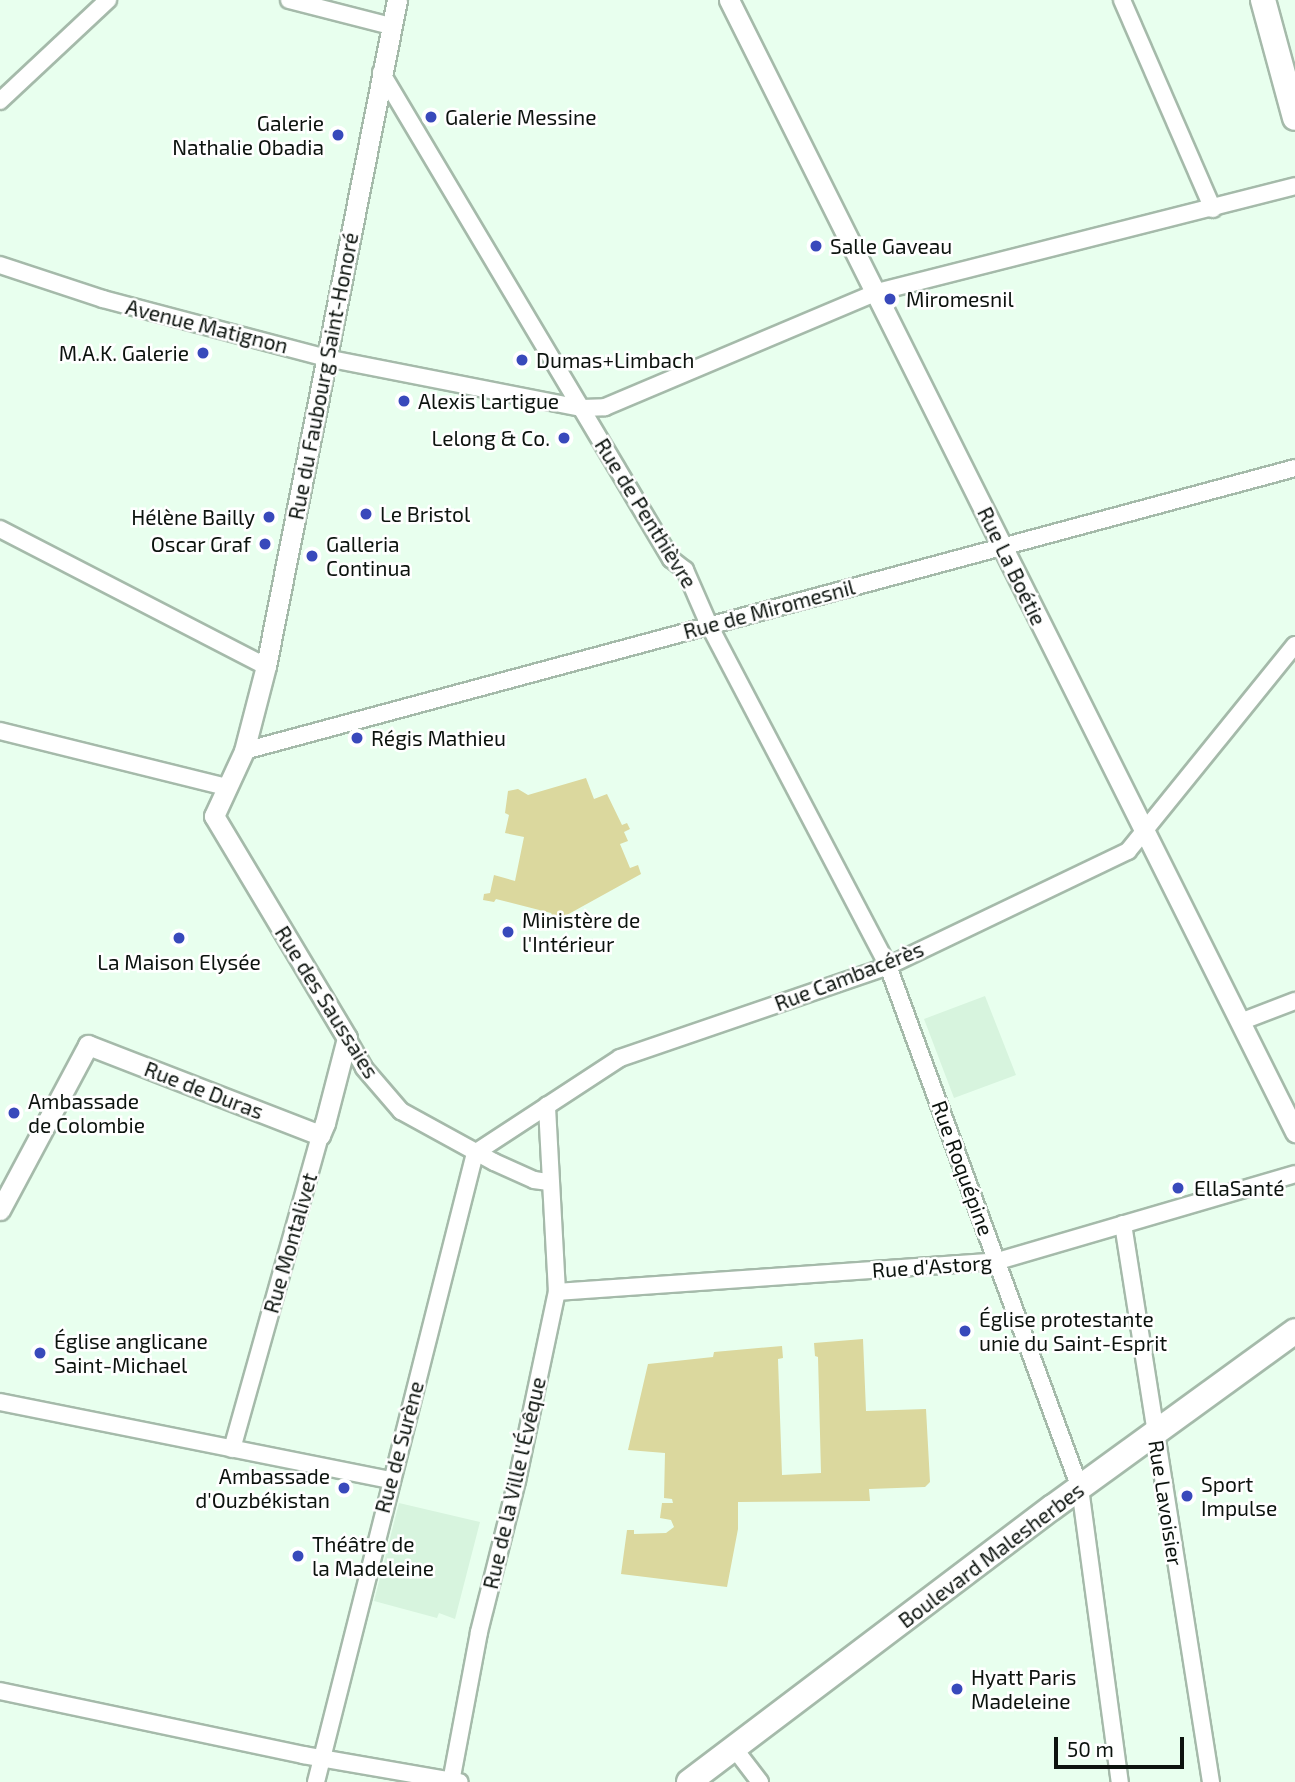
<!DOCTYPE html>
<html>
<head>
<meta charset="utf-8">
<style>
  body { margin:0 }
  #map { position:relative; width:1295px; height:1782px; overflow:hidden; background:#e8ffee; font-family:"Exo 2",sans-serif }
  div>[style] { position:absolute }
  .built>* { inset:0; background:#d7f4de }
  .green>* { inset:0; background:#dbd89e }
  .roads { filter:drop-shadow(2px 0 #a5baaa) drop-shadow(-2px 0 #a5baaa) drop-shadow(0 2px #a5baaa) drop-shadow(0 -2px #a5baaa) }
  .minor>* { height:16px; margin:-8px; padding:0 8px; transform-origin:8px; border-radius:8px; background:#fff }
  .tertiary>* { height:19px; margin:-9.5px; padding:0 9.5px; transform-origin:9.5px; border-radius:9.5px; background:#fff }
  .primary>* { height:24px; margin:-12px; padding:0 12px; transform-origin:12px; border-radius:12px; background:#fff }
  .dots>* { width:19px; height:19px; translate:-50% -50%; box-sizing:border-box; border:4px solid #fff; border-radius:50% }
  span { translate:-50% -50%; white-space:nowrap; text-align:center; line-height:1.15; -webkit-text-stroke:5px #fff; paint-order:stroke }
  .poi-label { font-size:21px; color:#0c130e }
  .left { translate:0 -50%; text-align:left }
  .right { translate:-100% -50%; text-align:right }
  .street-label { font-size:21px; color:#0c130e }
  .scale { position:absolute; left:1054px; top:1737px; width:130px; height:32px; box-sizing:border-box; border:4px solid #0c130e; border-top:0; padding-left:9px; font-size:21px; line-height:24px; white-space:nowrap; color:#0c130e; -webkit-text-stroke:5px #fff; paint-order:stroke }
</style>
</head>
<body>
<div id="map">
  <div class="built">
    <i style="clip-path:polygon(985px 996px,1016px 1075px,954px 1098px,924px 1019px)"></i>
    <i style="clip-path:polygon(399px 1503px,480px 1522px,455px 1619px,439px 1613px,437px 1618px,374px 1601px)"></i>
  </div>
  <div class="green">
    <i style="clip-path:polygon(586px 778px,594px 799px,607px 794px,622px 825px,627px 823px,630px 829px,624px 832px,628px 841px,620px 844px,630px 868px,638px 865px,641px 874px,556px 921px,551px 913px,496px 899px,494px 902px,483px 900px,484px 894px,490px 893px,494px 875px,515px 881px,524px 837px,505px 833px,509px 815px,505px 813px,508px 791px,518px 789px,528px 795px)"></i>
    <i style="clip-path:polygon(863px 1339px,866px 1411px,926px 1409px,930px 1482px,925px 1487px,869px 1489px,870px 1501px,738px 1502px,738px 1529px,727px 1587px,621px 1574px,627px 1530px,634px 1530px,634px 1534px,666px 1533px,674px 1527px,671px 1520px,660px 1518px,662px 1503px,673px 1503px,672px 1499px,664px 1498px,665px 1453px,628px 1450px,648px 1364px,713px 1357px,714px 1352px,782px 1346px,783px 1358px,778px 1359px,782px 1475px,821px 1473px,818px 1357px,815px 1356px,814px 1343px)"></i>
  </div>
  <div class="roads">
    <div class="minor">
      <i style="left:289px;top:0;width:105px;rotate:14.3deg"></i>
      <i style="left:1122px;top:0;width:228px;rotate:66.5deg"></i>
      <i style="left:381px;top:72px;width:567px;rotate:59.23deg"></i>
      <i style="left:671px;top:559px;width:18px;rotate:38deg"></i>
      <i style="left:685px;top:570px;width:60px;rotate:66.4deg"></i>
      <i style="left:709px;top:625px;width:385px;rotate:62.3deg"></i>
      <i style="left:888px;top:966px;width:556px;rotate:69.81deg"></i>
      <i style="left:1080px;top:1488px;width:297px;rotate:82.3deg"></i>
      <i style="left:0;top:101px;width:148px;rotate:-43.1deg"></i>
      <i style="left:0;top:265px;width:108px;rotate:18.3deg"></i>
      <i style="left:103px;top:299px;width:231px;rotate:14.8deg"></i>
      <i style="left:326px;top:358px;width:261px;rotate:11.1deg"></i>
      <i style="left:582px;top:408px;width:23px;rotate:-2deg"></i>
      <i style="left:605px;top:407px;width:295px;rotate:-22.9deg"></i>
      <i style="left:877px;top:292px;width:431px;rotate:-14.2deg"></i>
      <i style="left:0;top:529px;width:299px;rotate:27.3deg"></i>
      <i style="left:0;top:731px;width:234px;rotate:13.9deg"></i>
      <i style="left:244px;top:751px;width:1088px;rotate:-15.07deg"></i>
      <i style="left:1240px;top:1022px;width:59px;rotate:-20.9deg"></i>
      <i style="left:347px;top:1038px;width:34px;rotate:60deg"></i>
      <i style="left:364px;top:1068px;width:57px;rotate:49.3deg"></i>
      <i style="left:401px;top:1111px;width:106px;rotate:28.7deg"></i>
      <i style="left:494px;top:1162px;width:44px;rotate:24.2deg"></i>
      <i style="left:534px;top:1180px;width:15px;rotate:8deg"></i>
      <i style="left:475px;top:1153px;width:173px;rotate:-33.2deg"></i>
      <i style="left:620px;top:1058px;width:283px;rotate:-18.9deg"></i>
      <i style="left:888px;top:966px;width:266px;rotate:-25.6deg"></i>
      <i style="left:1128px;top:851px;width:265px;rotate:-51deg"></i>
      <i style="left:1123px;top:1224px;width:565px;rotate:81.04deg"></i>
      <i style="left:557px;top:1292px;width:442px;rotate:-4deg"></i>
      <i style="left:998px;top:1261px;width:309px;rotate:-16.3deg"></i>
      <i style="left:0;top:1402px;width:398px;rotate:11.3deg"></i>
      <i style="left:232px;top:1449px;width:326px;rotate:-74.3deg"></i>
      <i style="left:0;top:1691px;width:310px;rotate:11.9deg"></i>
      <i style="left:303px;top:1755px;width:159px;rotate:9.8deg"></i>
      <i style="left:734px;top:1748px;width:43px;rotate:52.6deg"></i>
      <i style="left:316px;top:1782px;width:649px;rotate:-75.81deg"></i>
      <i style="left:451px;top:1782px;width:153px;rotate:-79.4deg"></i>
      <i style="left:479px;top:1632px;width:156px;rotate:-75.9deg"></i>
      <i style="left:517px;top:1481px;width:193px;rotate:-78.1deg"></i>
      <i style="left:557px;top:1292px;width:187px;rotate:-93.1deg"></i>
    </div>
    <div class="tertiary">
      <i style="left:729px;top:0;width:1266px;rotate:63.43deg"></i>
      <i style="left:0;top:1210px;width:187px;rotate:-61.9deg"></i>
      <i style="left:88px;top:1045px;width:249px;rotate:21.2deg"></i>
      <i style="left:320px;top:1135px;width:13px;rotate:-67deg"></i>
      <i style="left:325px;top:1123px;width:88px;rotate:-75.5deg"></i>
      <i style="left:347px;top:1038px;width:259px;rotate:-120.9deg"></i>
      <i style="left:214px;top:816px;width:72px;rotate:-65.2deg"></i>
      <i style="left:244px;top:751px;width:88px;rotate:-75.5deg"></i>
      <i style="left:266px;top:666px;width:679px;rotate:-78.87deg"></i>
    </div>
    <div class="primary">
      <i style="left:1263px;top:0;width:122px;rotate:74.8deg"></i>
      <i style="left:689px;top:1782px;width:456px;rotate:-37.1deg"></i>
      <i style="left:1053px;top:1507px;width:299px;rotate:-36deg"></i>
    </div>
  </div>
  <div class="dots">
    <i style="left:431px;top:117px;background:#3849bb"></i>
    <i style="left:338px;top:135px;background:#3849bb"></i>
    <i style="left:816px;top:246px;background:#3849bb"></i>
    <i style="left:890px;top:299px;background:#3849bb"></i>
    <i style="left:203px;top:353px;background:#3849bb"></i>
    <i style="left:522px;top:360px;background:#3849bb"></i>
    <i style="left:404px;top:401px;background:#3849bb"></i>
    <i style="left:564px;top:438px;background:#3849bb"></i>
    <i style="left:366px;top:514px;background:#3849bb"></i>
    <i style="left:269px;top:517px;background:#3849bb"></i>
    <i style="left:265px;top:544px;background:#3849bb"></i>
    <i style="left:312px;top:556px;background:#3849bb"></i>
    <i style="left:357px;top:738px;background:#3849bb"></i>
    <i style="left:508px;top:932px;background:#3849bb"></i>
    <i style="left:179px;top:938px;background:#3849bb"></i>
    <i style="left:14px;top:1113px;background:#3849bb"></i>
    <i style="left:1178px;top:1188px;background:#3849bb"></i>
    <i style="left:965px;top:1331px;background:#3849bb"></i>
    <i style="left:40px;top:1353px;background:#3849bb"></i>
    <i style="left:344px;top:1488px;background:#3849bb"></i>
    <i style="left:1187px;top:1496px;background:#3849bb"></i>
    <i style="left:298px;top:1556px;background:#3849bb"></i>
    <i style="left:957px;top:1689px;background:#3849bb"></i>
  </div>
  <div class="poi-label">
    <span class="left" style="left:445px;top:117px">Galerie Messine</span>
    <span class="right" style="left:324px;top:135px">Galerie<br>Nathalie Obadia</span>
    <span class="left" style="left:830px;top:246px">Salle Gaveau</span>
    <span class="left" style="left:906px;top:299px">Miromesnil</span>
    <span class="right" style="left:189px;top:353px">M.A.K. Galerie</span>
    <span class="left" style="left:536px;top:360px">Dumas+Limbach</span>
    <span class="left" style="left:418px;top:401px">Alexis Lartigue</span>
    <span class="right" style="left:550px;top:438px">Lelong &amp; Co.</span>
    <span class="left" style="left:380px;top:514px">Le Bristol</span>
    <span class="right" style="left:255px;top:517px">Hélène Bailly</span>
    <span class="right" style="left:251px;top:544px">Oscar Graf</span>
    <span class="left" style="left:326px;top:556px">Galleria<br>Continua</span>
    <span class="left" style="left:371px;top:738px">Régis Mathieu</span>
    <span class="left" style="left:522px;top:932px">Ministère de<br>l'Intérieur</span>
    <span style="left:179px;top:962px">La Maison Elysée</span>
    <span class="left" style="left:28px;top:1113px">Ambassade<br>de Colombie</span>
    <span class="left" style="left:1194px;top:1188px">EllaSanté</span>
    <span class="left" style="left:979px;top:1331px">Église protestante<br>unie du Saint-Esprit</span>
    <span class="left" style="left:54px;top:1353px">Église anglicane<br>Saint-Michael</span>
    <span class="right" style="left:330px;top:1488px">Ambassade<br>d'Ouzbékistan</span>
    <span class="left" style="left:1201px;top:1496px">Sport<br>Impulse</span>
    <span class="left" style="left:312px;top:1556px">Théâtre de<br>la Madeleine</span>
    <span class="left" style="left:971px;top:1689px">Hyatt Paris<br>Madeleine</span>
  </div>
  <div class="street-label">
    <span style="left:207px;top:326px;rotate:14deg">Avenue Matignon</span>
    <span style="left:323px;top:376px;rotate:-79deg">Rue du Faubourg Saint-Honoré</span>
    <span style="left:646px;top:513px;rotate:58deg">Rue de Penthièvre</span>
    <span style="left:1012px;top:566px;rotate:64deg">Rue La Boétie</span>
    <span style="left:769px;top:609px;rotate:-15deg">Rue de Miromesnil</span>
    <span style="left:849px;top:976px;rotate:-21deg">Rue Cambacérès</span>
    <span style="left:327px;top:1002px;rotate:58deg">Rue des Saussaies</span>
    <span style="left:204px;top:1090px;rotate:21deg">Rue de Duras</span>
    <span style="left:963px;top:1168px;rotate:70deg">Rue Roquépine</span>
    <span style="left:290px;top:1243px;rotate:-74deg">Rue Montalivet</span>
    <span style="left:932px;top:1266px;rotate:-4deg">Rue d'Astorg</span>
    <span style="left:399px;top:1447px;rotate:-75deg">Rue de Surène</span>
    <span style="left:514px;top:1483px;rotate:-77deg">Rue de la Ville l'Évêque</span>
    <span style="left:1166px;top:1503px;rotate:81deg">Rue Lavoisier</span>
    <span style="left:991px;top:1555px;rotate:-37deg">Boulevard Malesherbes</span>
  </div>
  <div class="scale">50 m</div>
</div>
</body>
</html>
